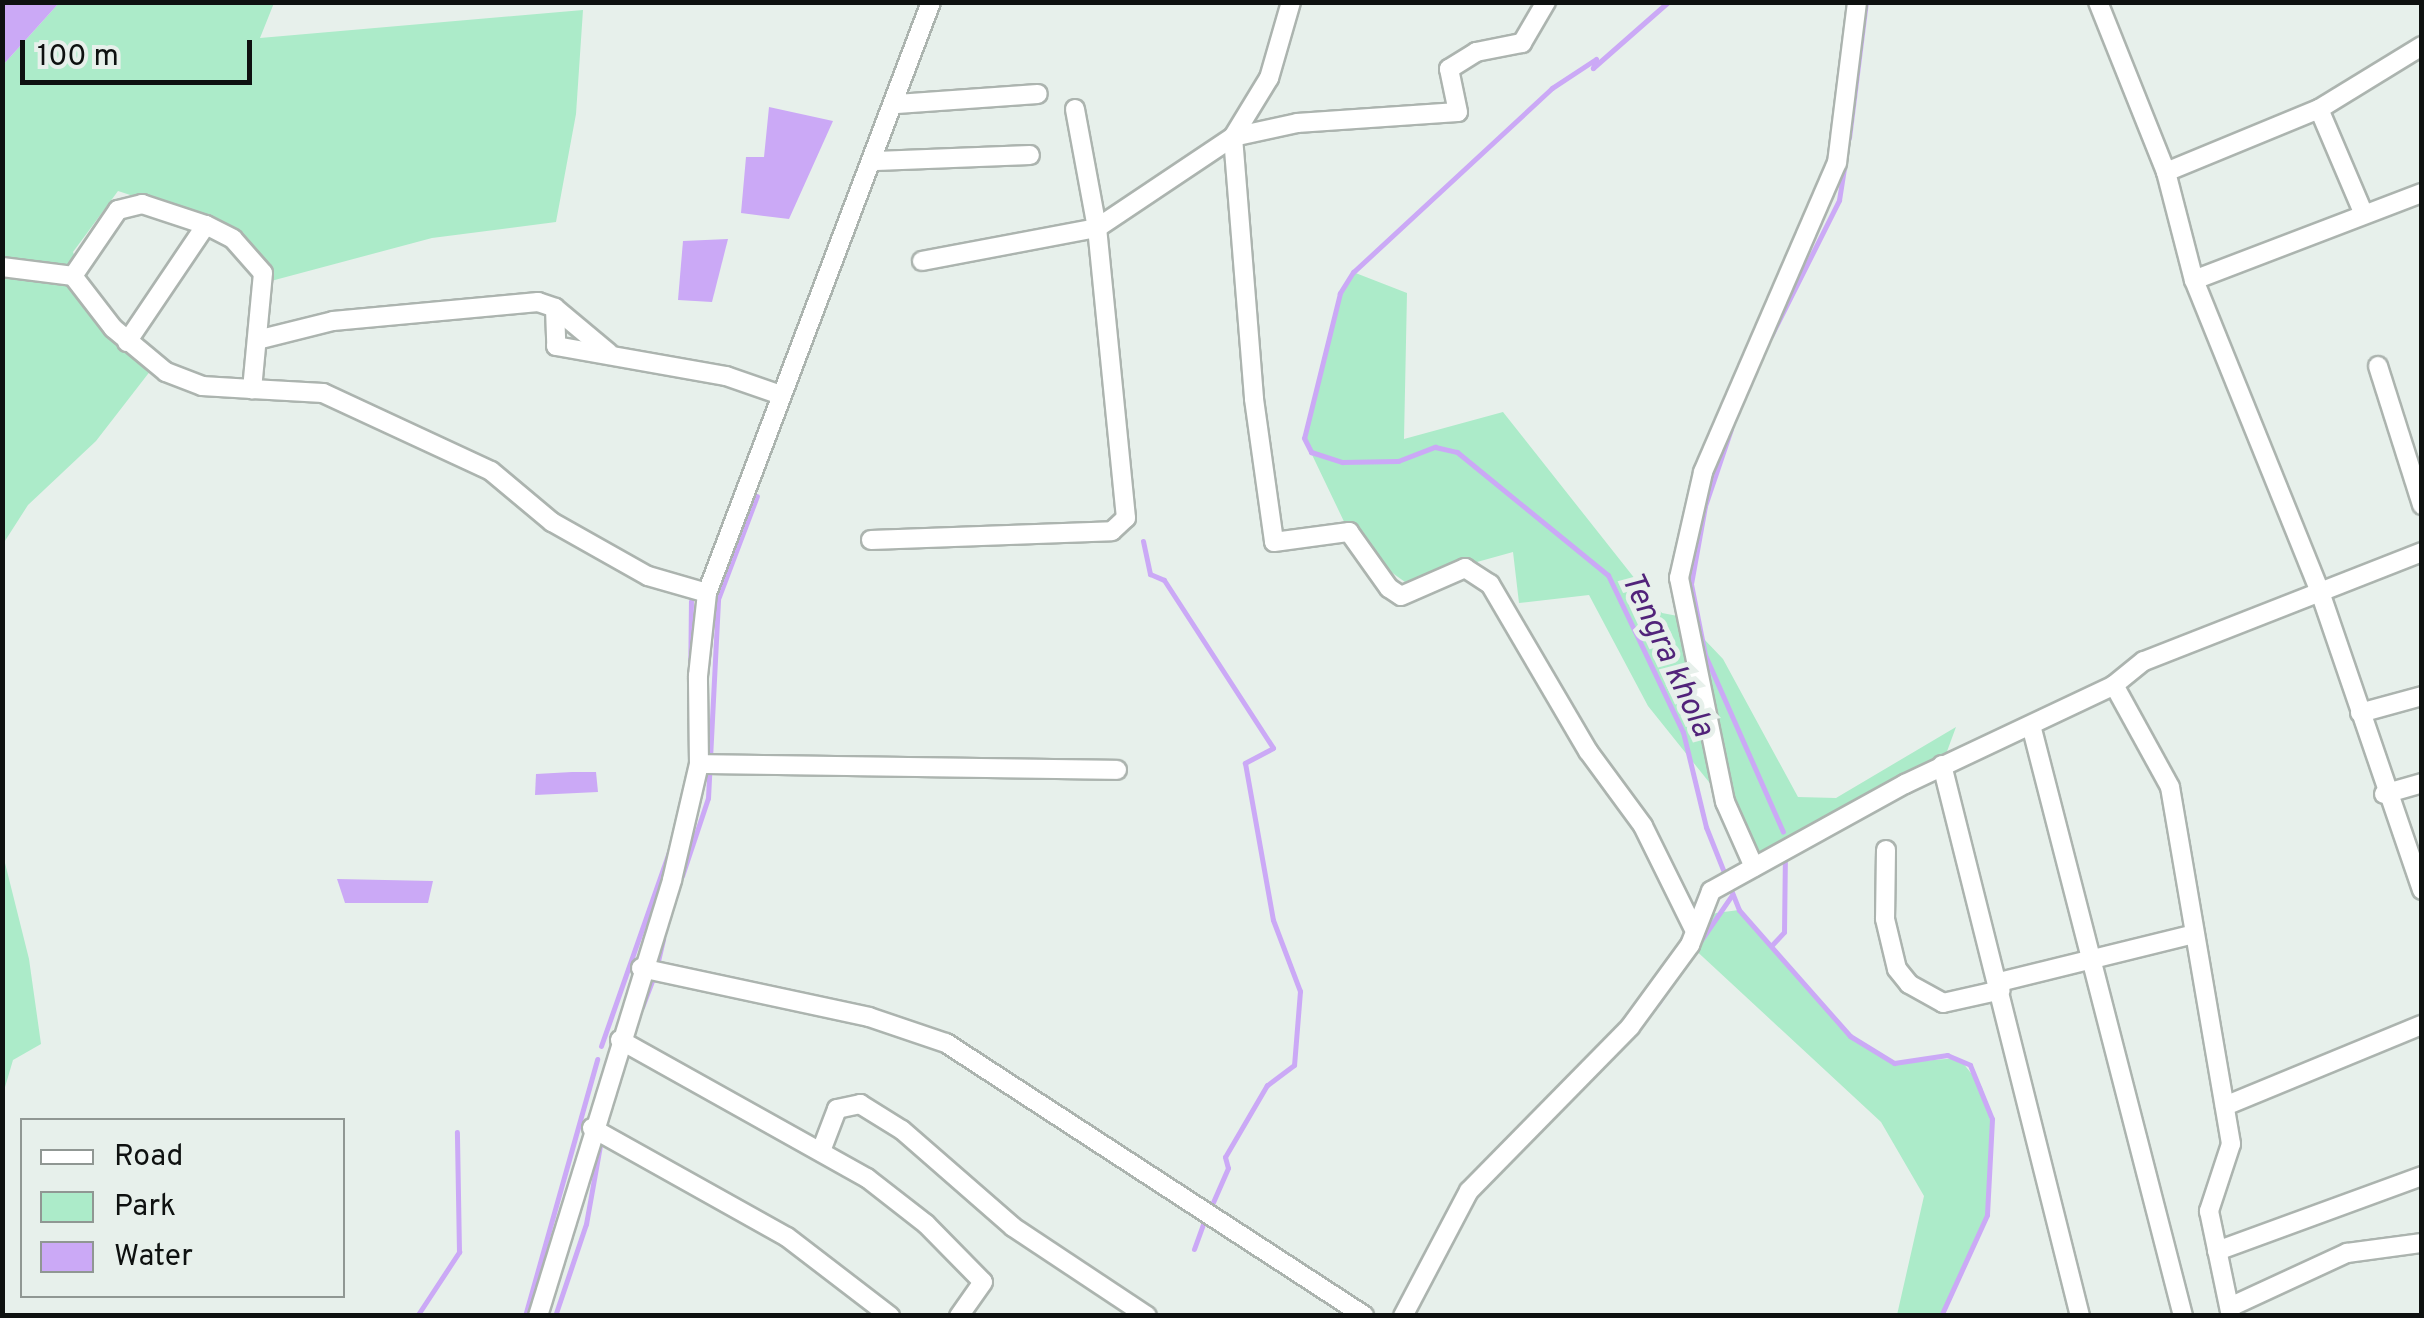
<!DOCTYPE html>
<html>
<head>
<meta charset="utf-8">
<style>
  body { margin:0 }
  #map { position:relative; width:2424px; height:1318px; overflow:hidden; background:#e7f0eb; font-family:Overpass,sans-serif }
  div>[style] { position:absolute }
  .green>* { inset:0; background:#acebc9 }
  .water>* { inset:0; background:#cba9f6 }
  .stream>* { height:5px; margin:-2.5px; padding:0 2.5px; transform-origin:2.5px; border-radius:2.5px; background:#cba9f6 }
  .roads { filter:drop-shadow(2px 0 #acb4af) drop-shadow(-2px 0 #acb4af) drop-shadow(0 2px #acb4af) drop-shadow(0 -2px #acb4af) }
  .minor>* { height:18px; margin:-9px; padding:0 9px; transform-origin:9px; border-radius:9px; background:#fff }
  span { translate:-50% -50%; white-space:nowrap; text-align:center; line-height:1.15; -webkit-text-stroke:10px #e7f0eb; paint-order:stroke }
  .water-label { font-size:32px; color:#51237a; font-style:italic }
  .frame { position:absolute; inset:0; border:5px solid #0e1110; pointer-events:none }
  .legend { position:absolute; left:20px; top:1118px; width:325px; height:180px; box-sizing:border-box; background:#e7f0eb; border:2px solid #909793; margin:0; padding:12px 18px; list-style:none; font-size:30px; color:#0e1110 }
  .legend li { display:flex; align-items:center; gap:20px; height:50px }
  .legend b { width:50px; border:2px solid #909793 }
  .scale { position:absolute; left:20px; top:40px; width:232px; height:45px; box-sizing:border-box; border:5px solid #0e1110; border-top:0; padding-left:12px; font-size:30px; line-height:35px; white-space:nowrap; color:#0e1110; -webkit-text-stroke:8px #e7f0eb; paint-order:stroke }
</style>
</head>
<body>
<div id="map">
  <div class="green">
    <i style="clip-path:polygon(59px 3px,274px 3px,260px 38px,583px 10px,576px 114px,556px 222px,432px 238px,271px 281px,241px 231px,118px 191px,73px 252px,96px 313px,151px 370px,96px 441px,28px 505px,3px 544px,3px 65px)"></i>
    <i style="clip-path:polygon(1353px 272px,1407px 293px,1404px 439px,1503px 412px,1662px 613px,1683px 617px,1723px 659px,1798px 797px,1836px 798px,1956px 727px,1942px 765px,1754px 867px,1725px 802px,1648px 706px,1589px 595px,1519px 603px,1513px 552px,1405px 582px,1373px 559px,1349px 532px,1304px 438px,1340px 293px)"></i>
    <i style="clip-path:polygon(2px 851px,29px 959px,41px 1044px,13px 1060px,3px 1094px)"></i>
    <i style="clip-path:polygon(1739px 910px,1850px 1036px,1895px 1063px,1959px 1058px,1982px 1087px,1993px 1132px,1987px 1215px,1941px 1315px,1897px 1315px,1924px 1196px,1881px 1122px,1690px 945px,1693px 927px,1716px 913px)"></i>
  </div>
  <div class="water">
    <i style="clip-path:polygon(3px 2px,59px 3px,3px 65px,2px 3px)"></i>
    <i style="clip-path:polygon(769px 107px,833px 121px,789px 219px,741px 213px,746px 157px,764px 157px)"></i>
    <i style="clip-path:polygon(728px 239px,712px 302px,678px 300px,683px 241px)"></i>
    <i style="clip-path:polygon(572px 772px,596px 772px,598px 792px,535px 795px,536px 774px)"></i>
    <i style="clip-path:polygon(337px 879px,433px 881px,428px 903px,345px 903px)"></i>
  </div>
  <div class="stream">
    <i style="left:1668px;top:2px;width:100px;rotate:138.7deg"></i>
    <i style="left:1593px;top:68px;width:9px;rotate:-72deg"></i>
    <i style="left:1596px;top:59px;width:53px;rotate:146.6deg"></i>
    <i style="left:1552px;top:88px;width:271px;rotate:137.2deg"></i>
    <i style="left:1353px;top:272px;width:25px;rotate:122deg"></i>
    <i style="left:1340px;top:293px;width:149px;rotate:103.9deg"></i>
    <i style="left:1304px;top:438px;width:16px;rotate:63deg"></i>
    <i style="left:1311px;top:452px;width:33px;rotate:18deg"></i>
    <i style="left:1342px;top:462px;width:56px;rotate:-1deg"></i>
    <i style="left:1398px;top:461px;width:40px;rotate:-21deg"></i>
    <i style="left:1435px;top:447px;width:23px;rotate:13deg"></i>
    <i style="left:1457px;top:452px;width:195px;rotate:39.2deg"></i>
    <i style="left:1608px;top:575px;width:174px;rotate:64.5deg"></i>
    <i style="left:1683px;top:732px;width:98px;rotate:76.4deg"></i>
    <i style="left:1706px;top:827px;width:89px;rotate:68.3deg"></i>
    <i style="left:1739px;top:910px;width:168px;rotate:48.6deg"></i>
    <i style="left:1850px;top:1036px;width:52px;rotate:31.5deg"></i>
    <i style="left:1894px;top:1063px;width:54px;rotate:-8.6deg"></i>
    <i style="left:1947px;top:1055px;width:25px;rotate:23deg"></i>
    <i style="left:1970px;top:1065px;width:58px;rotate:67.8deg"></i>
    <i style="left:1992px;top:1119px;width:96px;rotate:93deg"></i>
    <i style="left:1987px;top:1215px;width:111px;rotate:114.5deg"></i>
    <i style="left:1849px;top:138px;width:137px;rotate:-82.9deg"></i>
    <i style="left:1771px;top:336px;width:152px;rotate:-63.4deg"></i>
    <i style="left:1839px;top:200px;width:36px;rotate:-81deg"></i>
    <i style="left:1731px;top:429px;width:81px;rotate:108.7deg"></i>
    <i style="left:1705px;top:506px;width:79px;rotate:100.2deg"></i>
    <i style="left:1691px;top:584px;width:72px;rotate:78.8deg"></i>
    <i style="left:1705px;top:655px;width:193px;rotate:66.2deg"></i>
    <i style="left:1143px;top:541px;width:34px;rotate:78deg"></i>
    <i style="left:1150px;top:574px;width:15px;rotate:23deg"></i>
    <i style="left:1164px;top:580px;width:200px;rotate:57deg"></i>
    <i style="left:1273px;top:748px;width:32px;rotate:152deg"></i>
    <i style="left:1245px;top:763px;width:159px;rotate:79.9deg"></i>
    <i style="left:1273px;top:920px;width:76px;rotate:69.2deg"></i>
    <i style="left:1300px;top:991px;width:74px;rotate:94.6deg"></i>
    <i style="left:1294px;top:1065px;width:34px;rotate:143deg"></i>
    <i style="left:1267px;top:1085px;width:83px;rotate:120.3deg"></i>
    <i style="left:1225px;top:1157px;width:11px;rotate:75deg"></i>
    <i style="left:1228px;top:1168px;width:45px;rotate:113.7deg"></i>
    <i style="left:690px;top:693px;width:92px;rotate:-89.4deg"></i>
    <i style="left:682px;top:876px;width:82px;rotate:-71.6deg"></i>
    <i style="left:708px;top:798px;width:199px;rotate:-87.1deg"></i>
    <i style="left:718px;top:599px;width:110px;rotate:-69.3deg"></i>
    <i style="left:1771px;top:946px;width:19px;rotate:-47deg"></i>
    <i style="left:1784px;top:932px;width:78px;rotate:-89.3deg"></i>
    <i style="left:658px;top:961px;width:23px;rotate:-77deg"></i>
    <i style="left:1658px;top:1003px;width:131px;rotate:-55.6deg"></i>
    <i style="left:642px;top:1007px;width:31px;rotate:-69deg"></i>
    <i style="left:601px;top:1046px;width:221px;rotate:-70.7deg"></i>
    <i style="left:1194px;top:1249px;width:32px;rotate:-70deg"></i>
    <i style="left:417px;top:1316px;width:77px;rotate:-56.7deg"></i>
    <i style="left:459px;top:1252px;width:120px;rotate:-91deg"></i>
    <i style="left:525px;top:1316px;width:267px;rotate:-74.3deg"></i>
    <i style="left:555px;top:1316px;width:97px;rotate:-71.4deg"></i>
    <i style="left:586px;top:1224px;width:85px;rotate:-79.9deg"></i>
  </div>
  <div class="roads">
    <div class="minor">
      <i style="left:1291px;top:2px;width:79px;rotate:106.1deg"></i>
      <i style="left:1269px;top:78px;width:69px;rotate:121.4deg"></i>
      <i style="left:1233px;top:137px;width:263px;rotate:85.4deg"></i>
      <i style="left:1254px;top:399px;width:144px;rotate:82deg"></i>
      <i style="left:1274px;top:542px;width:76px;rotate:-7.6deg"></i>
      <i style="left:1349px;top:532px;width:69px;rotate:54.5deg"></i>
      <i style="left:1389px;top:588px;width:14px;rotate:34deg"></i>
      <i style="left:1401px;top:596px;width:70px;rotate:-23.6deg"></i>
      <i style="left:1465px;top:568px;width:30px;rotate:33deg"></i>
      <i style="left:1490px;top:584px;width:194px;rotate:59.6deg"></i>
      <i style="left:1588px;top:751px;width:93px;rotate:53.7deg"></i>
      <i style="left:1643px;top:826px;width:113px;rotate:63.7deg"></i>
      <i style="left:2098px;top:2px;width:183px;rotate:68.2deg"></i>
      <i style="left:2166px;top:172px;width:112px;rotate:75.5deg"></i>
      <i style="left:2194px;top:280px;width:336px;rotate:68deg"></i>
      <i style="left:2320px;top:592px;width:315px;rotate:71.1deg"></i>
      <i style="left:897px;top:104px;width:141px;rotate:-4.1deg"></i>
      <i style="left:2319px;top:109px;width:110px;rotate:66.9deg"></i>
      <i style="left:876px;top:161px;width:154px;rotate:-2.2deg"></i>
      <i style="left:2166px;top:172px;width:165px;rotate:-22.4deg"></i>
      <i style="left:2319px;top:109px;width:121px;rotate:-31.5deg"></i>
      <i style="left:922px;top:261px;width:178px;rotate:-10.7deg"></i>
      <i style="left:1097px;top:228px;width:164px;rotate:-33.8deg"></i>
      <i style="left:1233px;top:137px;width:66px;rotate:-12.3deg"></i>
      <i style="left:1297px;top:123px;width:161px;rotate:-3.9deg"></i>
      <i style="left:1458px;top:112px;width:44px;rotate:-101.8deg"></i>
      <i style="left:1449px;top:69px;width:32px;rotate:-32deg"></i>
      <i style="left:1476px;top:52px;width:47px;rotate:-11.1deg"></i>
      <i style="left:1522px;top:43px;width:48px;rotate:-59.7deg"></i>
      <i style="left:2px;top:267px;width:72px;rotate:7.2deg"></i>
      <i style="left:73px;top:276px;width:66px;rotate:52.4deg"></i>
      <i style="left:113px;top:328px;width:69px;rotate:39.7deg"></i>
      <i style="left:166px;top:372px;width:39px;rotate:21deg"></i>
      <i style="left:202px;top:386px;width:50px;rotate:3.4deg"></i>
      <i style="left:73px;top:276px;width:80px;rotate:-55.7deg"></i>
      <i style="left:118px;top:210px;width:25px;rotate:-14deg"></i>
      <i style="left:142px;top:204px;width:67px;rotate:18.2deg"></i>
      <i style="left:206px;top:225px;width:30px;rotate:27deg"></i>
      <i style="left:233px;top:239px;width:45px;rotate:48.6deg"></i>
      <i style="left:263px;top:273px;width:117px;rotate:95.4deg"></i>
      <i style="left:252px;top:389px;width:71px;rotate:3.2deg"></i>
      <i style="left:323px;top:393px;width:185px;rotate:24.9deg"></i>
      <i style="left:491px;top:471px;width:80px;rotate:39.9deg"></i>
      <i style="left:552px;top:522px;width:110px;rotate:29.4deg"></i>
      <i style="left:648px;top:576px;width:61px;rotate:16.1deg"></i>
      <i style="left:2194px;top:280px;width:244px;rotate:-20.9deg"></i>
      <i style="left:555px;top:308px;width:70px;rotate:39.8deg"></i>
      <i style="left:257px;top:340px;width:78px;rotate:-14deg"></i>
      <i style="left:333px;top:321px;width:206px;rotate:-5.3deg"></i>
      <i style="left:538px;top:302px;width:18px;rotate:19deg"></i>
      <i style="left:555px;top:308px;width:38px;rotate:88deg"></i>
      <i style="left:556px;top:346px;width:173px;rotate:10deg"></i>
      <i style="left:726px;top:376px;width:55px;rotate:19.1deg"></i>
      <i style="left:127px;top:342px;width:141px;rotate:-56deg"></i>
      <i style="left:2378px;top:366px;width:146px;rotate:72.4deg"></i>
      <i style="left:871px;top:540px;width:241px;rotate:-2.1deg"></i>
      <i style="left:1112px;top:531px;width:19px;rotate:-43deg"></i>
      <i style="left:1126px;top:518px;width:291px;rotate:-95.7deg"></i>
      <i style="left:1097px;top:228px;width:121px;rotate:-100.5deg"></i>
      <i style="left:2114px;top:685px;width:116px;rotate:61.2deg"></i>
      <i style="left:2170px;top:787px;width:362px;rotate:80.3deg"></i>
      <i style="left:2231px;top:1144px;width:71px;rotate:108.2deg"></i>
      <i style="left:2209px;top:1211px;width:107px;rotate:78.2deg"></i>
      <i style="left:2360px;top:713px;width:64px;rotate:-15.3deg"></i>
      <i style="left:2032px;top:729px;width:606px;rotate:75.57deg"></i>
      <i style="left:699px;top:764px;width:418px;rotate:0.8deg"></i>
      <i style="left:1942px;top:765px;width:568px;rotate:75.94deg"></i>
      <i style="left:2384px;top:794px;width:40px;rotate:-16deg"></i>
      <i style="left:1886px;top:850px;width:69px;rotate:90.8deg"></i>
      <i style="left:1885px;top:919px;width:51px;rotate:76.5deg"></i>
      <i style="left:1897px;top:969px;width:19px;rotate:51deg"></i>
      <i style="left:1909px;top:984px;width:39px;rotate:29deg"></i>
      <i style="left:1943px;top:1003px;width:59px;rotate:-12.6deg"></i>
      <i style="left:1754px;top:867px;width:71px;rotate:-114deg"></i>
      <i style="left:1725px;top:802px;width:229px;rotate:-101.6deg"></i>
      <i style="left:1679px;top:578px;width:109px;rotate:-77.2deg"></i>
      <i style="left:1703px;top:472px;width:337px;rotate:-66.6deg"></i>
      <i style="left:1837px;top:163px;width:162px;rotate:-82.9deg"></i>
      <i style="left:641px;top:968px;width:233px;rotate:12.1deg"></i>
      <i style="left:869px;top:1017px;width:81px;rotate:18.7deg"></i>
      <i style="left:946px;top:1043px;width:499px;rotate:33.1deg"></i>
      <i style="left:1999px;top:982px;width:198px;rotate:-13.8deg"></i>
      <i style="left:620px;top:1040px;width:283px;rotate:29.2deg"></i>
      <i style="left:867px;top:1178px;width:75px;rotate:37.9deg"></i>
      <i style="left:926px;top:1224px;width:81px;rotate:45.5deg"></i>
      <i style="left:983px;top:1282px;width:42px;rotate:125.2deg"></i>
      <i style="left:2225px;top:1106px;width:213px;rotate:-22.4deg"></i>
      <i style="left:592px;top:1128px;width:223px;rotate:29.2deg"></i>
      <i style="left:787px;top:1237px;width:130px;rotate:37.5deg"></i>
      <i style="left:821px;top:1151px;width:45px;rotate:-69.1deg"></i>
      <i style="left:837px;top:1109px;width:24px;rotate:-12deg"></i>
      <i style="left:860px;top:1104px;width:49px;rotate:31.8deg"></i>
      <i style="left:902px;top:1130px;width:147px;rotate:41.1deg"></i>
      <i style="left:1013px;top:1227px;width:161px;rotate:33.6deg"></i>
      <i style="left:2217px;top:1251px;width:218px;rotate:-20.1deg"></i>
      <i style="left:2230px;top:1307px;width:129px;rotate:-24.8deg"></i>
      <i style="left:2347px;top:1253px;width:76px;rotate:-7.6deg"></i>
      <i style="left:538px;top:1316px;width:456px;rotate:-72.9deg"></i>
      <i style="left:672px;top:880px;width:119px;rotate:-76.9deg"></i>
      <i style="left:699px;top:764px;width:88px;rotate:-90.7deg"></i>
      <i style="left:698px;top:676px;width:83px;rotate:-83.8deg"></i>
      <i style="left:707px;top:593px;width:632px;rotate:-69.24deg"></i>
      <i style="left:1403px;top:1316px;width:141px;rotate:-62.2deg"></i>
      <i style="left:1469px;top:1191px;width:230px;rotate:-45.5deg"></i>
      <i style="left:1630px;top:1027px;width:102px;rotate:-53.8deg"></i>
      <i style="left:1690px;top:945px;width:58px;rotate:-68.7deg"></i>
      <i style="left:1711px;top:891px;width:222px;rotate:-28.9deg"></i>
      <i style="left:1905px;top:784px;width:231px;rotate:-25.3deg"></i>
      <i style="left:2114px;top:685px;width:38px;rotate:-39deg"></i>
      <i style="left:2144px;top:661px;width:299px;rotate:-21.4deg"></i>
    </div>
  </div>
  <div class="water-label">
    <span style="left:1666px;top:655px;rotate:65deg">Tengra khola</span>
  </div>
  <div class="frame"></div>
  <ul class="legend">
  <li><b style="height:12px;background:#fff"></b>Road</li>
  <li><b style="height:28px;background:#acebc9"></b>Park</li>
  <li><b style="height:28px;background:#cba9f6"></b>Water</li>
  </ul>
  <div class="scale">100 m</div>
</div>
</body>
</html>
